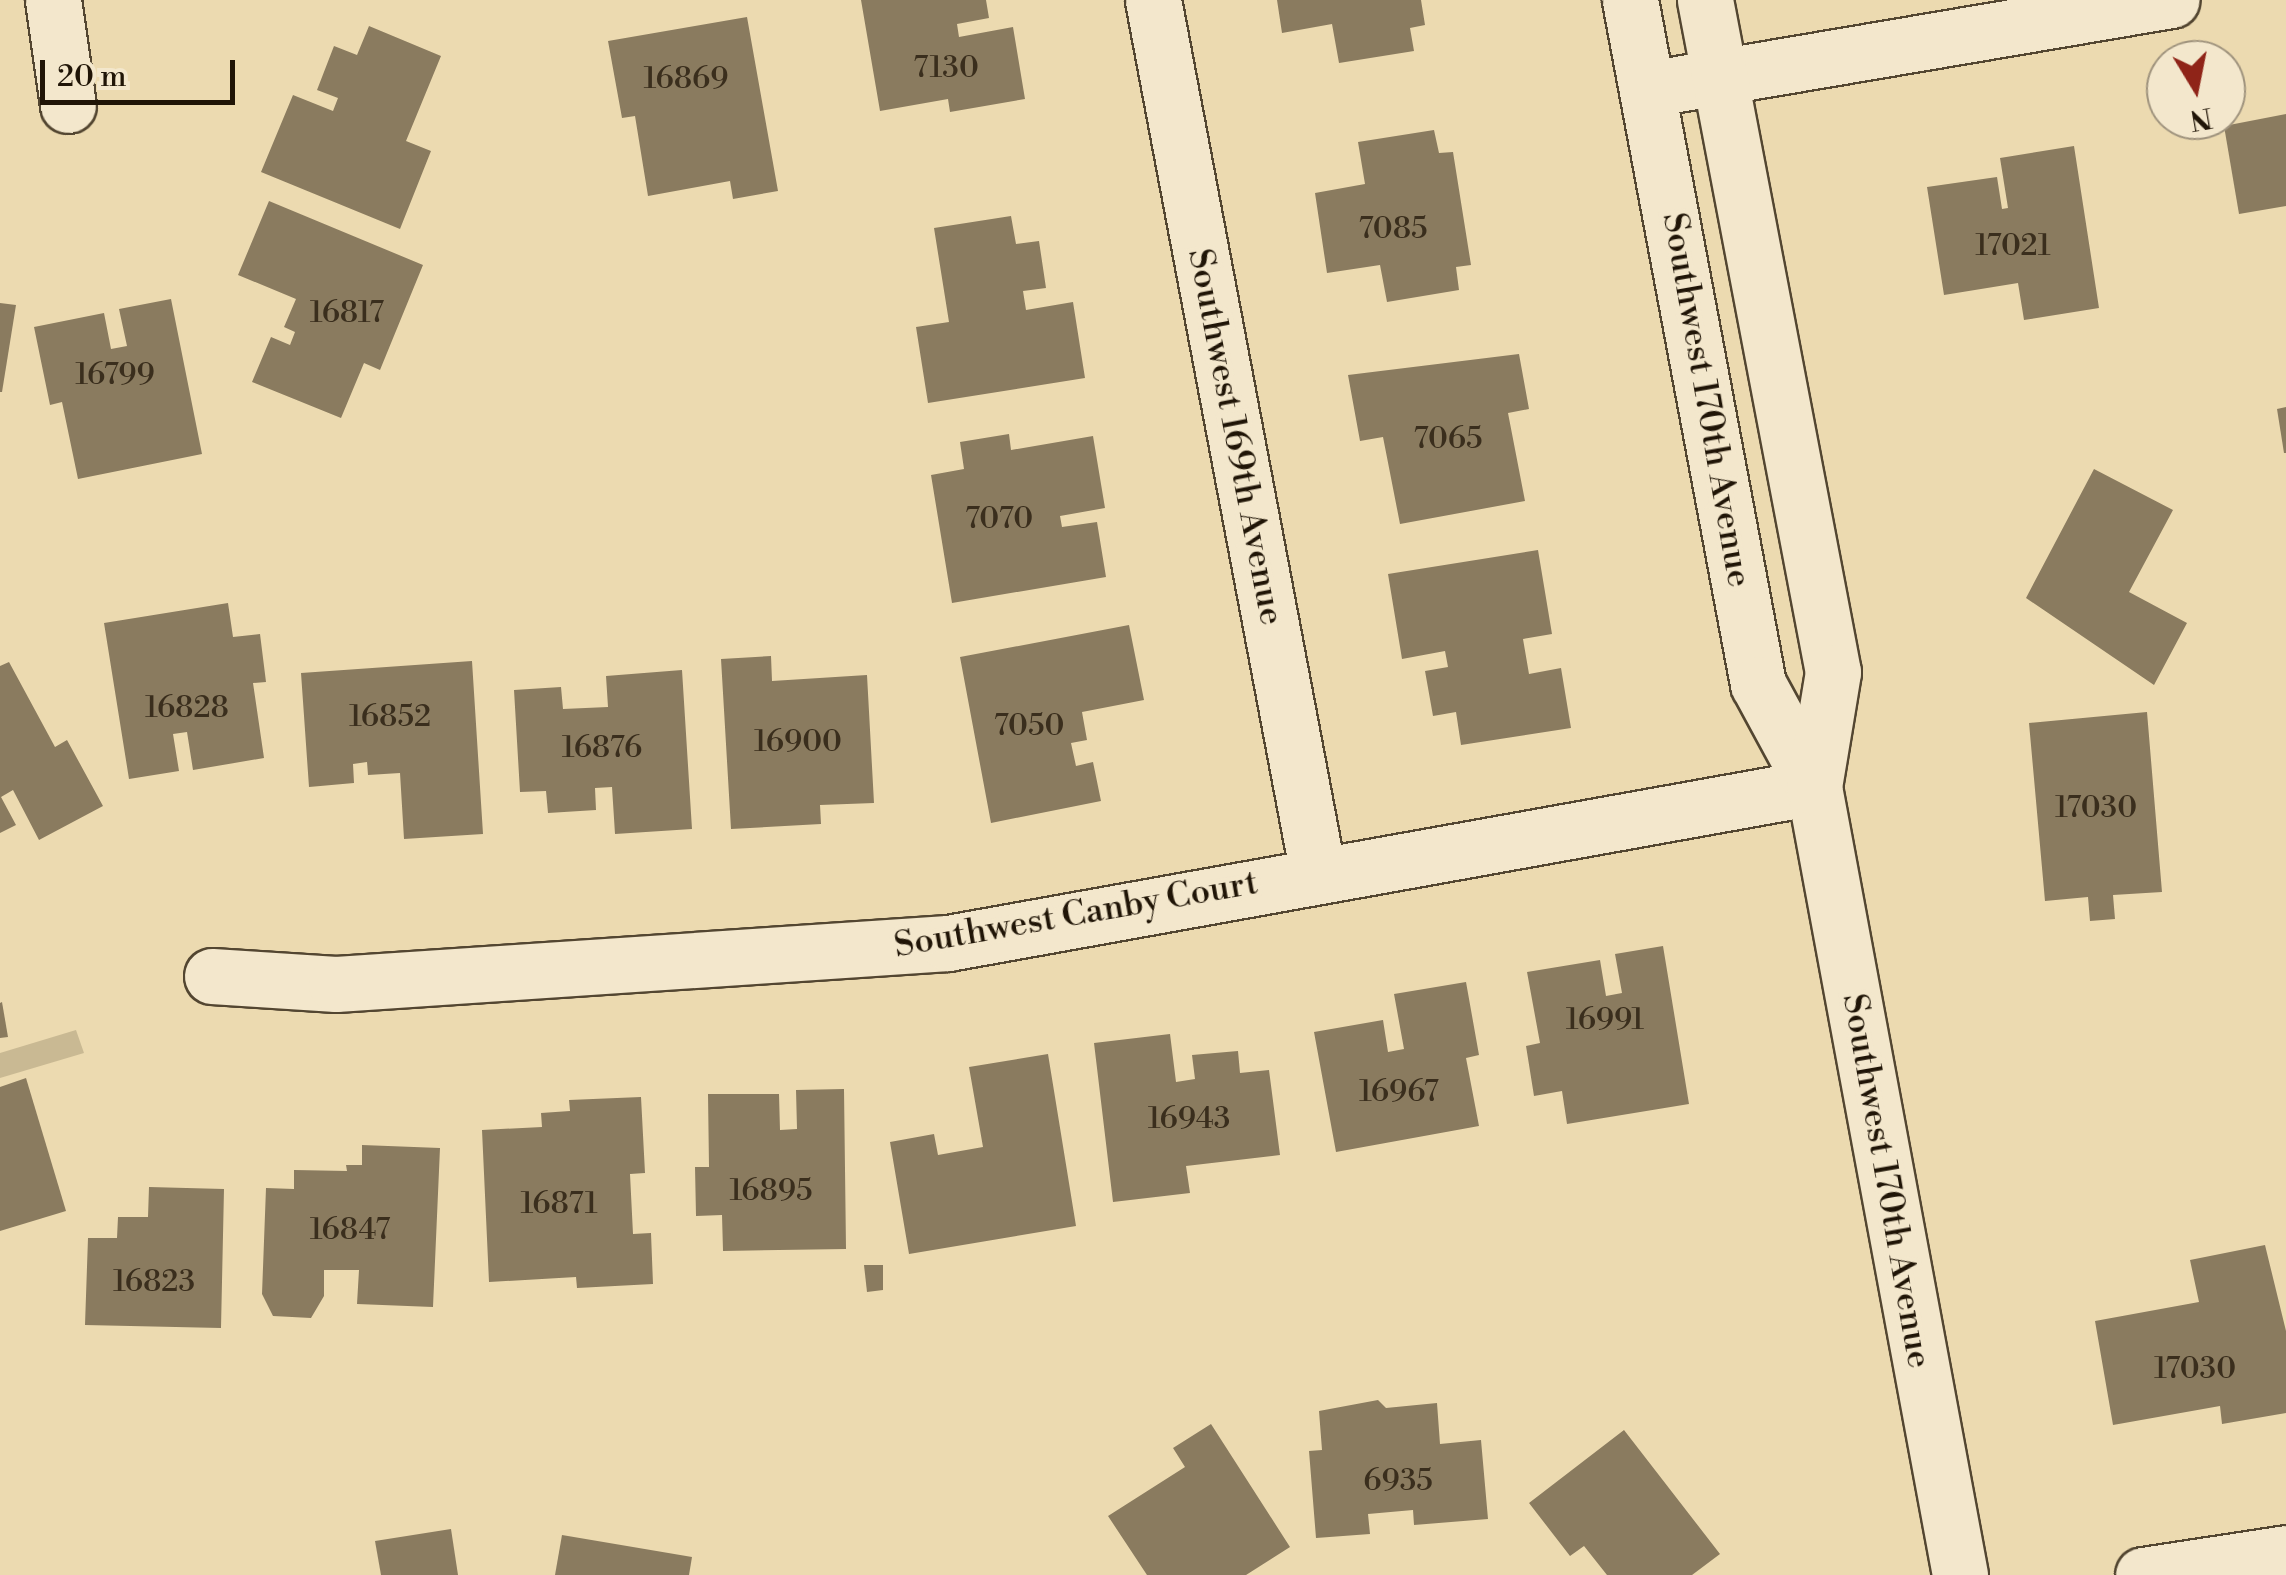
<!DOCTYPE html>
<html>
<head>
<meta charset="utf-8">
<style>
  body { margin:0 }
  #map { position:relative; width:2286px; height:1575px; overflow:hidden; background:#ecdab0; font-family:"Libre Bodoni",serif }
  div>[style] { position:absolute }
  .green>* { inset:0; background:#c9b993 }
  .building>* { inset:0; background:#8a7b5f }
  .roads { filter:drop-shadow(2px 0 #534631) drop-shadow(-2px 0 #534631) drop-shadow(0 2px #534631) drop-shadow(0 -2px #534631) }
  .street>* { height:55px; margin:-27.5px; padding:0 27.5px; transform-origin:27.5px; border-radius:27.5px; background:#f3e7cc }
  .secondary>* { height:55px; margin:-27.5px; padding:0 27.5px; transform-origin:27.5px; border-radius:27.5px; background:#f3e7cc }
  span { translate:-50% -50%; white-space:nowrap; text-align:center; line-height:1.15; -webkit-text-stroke:9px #f3e7cc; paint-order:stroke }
  .number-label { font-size:30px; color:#3a2e1d }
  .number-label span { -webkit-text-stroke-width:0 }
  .street-label { font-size:35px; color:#201507 }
  .north { position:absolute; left:2146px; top:40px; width:100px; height:100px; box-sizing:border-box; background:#f3e7cc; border:2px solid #9f937d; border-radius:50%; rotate:170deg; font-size:28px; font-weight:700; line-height:40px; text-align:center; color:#201507 }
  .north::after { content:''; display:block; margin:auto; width:35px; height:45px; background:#8f2418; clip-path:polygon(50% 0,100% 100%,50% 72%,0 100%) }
  .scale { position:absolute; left:40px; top:60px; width:195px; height:45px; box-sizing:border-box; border:5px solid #201507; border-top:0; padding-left:12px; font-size:30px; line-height:35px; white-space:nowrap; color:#201507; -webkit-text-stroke:8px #f3e7cc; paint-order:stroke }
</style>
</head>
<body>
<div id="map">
  <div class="green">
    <i style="clip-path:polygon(76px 1030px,84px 1053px,0 1078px,0 1053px)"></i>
  </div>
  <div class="building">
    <i style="clip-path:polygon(861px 0,986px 0,989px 18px,957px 24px,959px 37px,1013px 27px,1025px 99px,950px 112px,948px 99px,880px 111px)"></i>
    <i style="clip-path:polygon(1277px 0,1421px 0,1425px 25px,1410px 28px,1414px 51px,1339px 63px,1332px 24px,1282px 33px)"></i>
    <i style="clip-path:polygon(747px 17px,778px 191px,733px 199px,730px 181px,648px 196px,635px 116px,622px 118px,608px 41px)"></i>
    <i style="clip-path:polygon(369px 26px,441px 56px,406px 141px,431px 151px,400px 229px,261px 172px,293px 95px,333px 111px,338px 98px,317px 90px,334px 46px,357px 55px)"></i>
    <i style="clip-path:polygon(2286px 114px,2286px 206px,2239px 214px,2224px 126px)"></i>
    <i style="clip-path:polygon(1434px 130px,1439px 153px,1453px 152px,1471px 265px,1456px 267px,1459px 290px,1387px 302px,1380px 265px,1327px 273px,1315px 193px,1365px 184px,1358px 142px)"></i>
    <i style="clip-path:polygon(2074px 146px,2099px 308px,2024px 320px,2018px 283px,1944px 295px,1927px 187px,1997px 177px,2002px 209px,2008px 208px,2000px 158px)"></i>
    <i style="clip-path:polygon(269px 201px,423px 265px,380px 370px,364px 363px,341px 418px,252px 382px,271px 337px,290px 345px,295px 332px,284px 327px,296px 299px,238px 275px)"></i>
    <i style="clip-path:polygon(1011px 216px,1016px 244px,1039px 241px,1046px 288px,1023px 291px,1026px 310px,1073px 302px,1085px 378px,928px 403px,916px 327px,949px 322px,934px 228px)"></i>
    <i style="clip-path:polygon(171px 299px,202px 454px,78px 479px,62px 402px,50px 405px,34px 327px,104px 313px,111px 349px,127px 346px,119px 309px)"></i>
    <i style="clip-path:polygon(0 303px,16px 305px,2px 392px,0 392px)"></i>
    <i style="clip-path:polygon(1519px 354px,1529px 409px,1508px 413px,1525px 501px,1400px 524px,1383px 437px,1360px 441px,1348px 375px)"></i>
    <i style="clip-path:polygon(2286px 407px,2286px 453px,2284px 453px,2277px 409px)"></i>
    <i style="clip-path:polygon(1009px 434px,1011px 450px,1093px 436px,1105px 508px,1060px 516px,1062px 527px,1097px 522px,1106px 577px,952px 603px,931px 475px,964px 469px,960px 442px)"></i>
    <i style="clip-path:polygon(2094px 469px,2173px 510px,2129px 592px,2187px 623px,2154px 685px,2026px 598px)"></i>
    <i style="clip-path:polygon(1538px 550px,1552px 634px,1523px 639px,1529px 674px,1561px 668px,1571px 728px,1461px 745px,1456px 712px,1433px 716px,1425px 671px,1448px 667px,1445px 651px,1402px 659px,1388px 574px)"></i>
    <i style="clip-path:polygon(228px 603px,233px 637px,260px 634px,266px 682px,253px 683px,264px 758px,193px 770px,187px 732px,173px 734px,179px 771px,129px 779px,104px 623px)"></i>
    <i style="clip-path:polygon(1129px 625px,1144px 700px,1082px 712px,1087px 740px,1071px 743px,1076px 766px,1093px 762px,1101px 801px,991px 823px,960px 657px)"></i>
    <i style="clip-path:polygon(771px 656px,772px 681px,867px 675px,874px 803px,820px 805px,821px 824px,731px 829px,721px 659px)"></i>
    <i style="clip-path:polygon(472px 661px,483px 834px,404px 839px,400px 773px,368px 775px,367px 762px,353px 764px,354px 783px,309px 787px,301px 673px)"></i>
    <i style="clip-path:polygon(9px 662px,55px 747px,67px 740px,103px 806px,39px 840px,13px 790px,1px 797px,16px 825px,0 833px,0 666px)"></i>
    <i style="clip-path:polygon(682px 670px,692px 829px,615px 834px,612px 787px,595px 788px,596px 810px,548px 813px,546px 791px,520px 792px,514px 690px,561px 687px,563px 709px,608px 707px,606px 676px)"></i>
    <i style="clip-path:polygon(2147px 712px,2162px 892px,2113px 895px,2115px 919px,2090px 921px,2088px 897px,2045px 901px,2029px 723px)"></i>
    <i style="clip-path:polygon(1663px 946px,1689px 1104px,1567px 1124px,1562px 1091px,1534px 1096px,1526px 1046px,1540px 1043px,1527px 972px,1600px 960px,1606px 996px,1622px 993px,1615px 954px)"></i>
    <i style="clip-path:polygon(1466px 982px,1479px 1055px,1466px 1058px,1479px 1126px,1336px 1152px,1314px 1032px,1383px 1020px,1388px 1052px,1404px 1049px,1394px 994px)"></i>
    <i style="clip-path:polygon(2px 1002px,8px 1037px,0 1038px,0 1003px)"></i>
    <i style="clip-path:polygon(1170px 1034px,1176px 1082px,1195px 1079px,1192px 1055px,1238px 1051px,1240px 1073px,1269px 1070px,1280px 1155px,1186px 1166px,1190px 1193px,1113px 1202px,1094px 1043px)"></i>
    <i style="clip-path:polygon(1048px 1054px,1076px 1226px,909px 1254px,890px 1142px,934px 1134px,938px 1155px,983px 1147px,969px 1067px)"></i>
    <i style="clip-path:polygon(26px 1078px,66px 1211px,0 1231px,0 1087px)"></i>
    <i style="clip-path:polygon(844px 1089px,846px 1249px,723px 1251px,722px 1215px,696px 1216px,695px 1167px,709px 1167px,708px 1094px,779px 1094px,780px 1130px,797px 1129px,796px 1090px)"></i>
    <i style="clip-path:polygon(641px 1097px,645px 1173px,630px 1174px,633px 1234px,651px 1233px,653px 1284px,577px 1288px,576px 1277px,489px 1282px,482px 1130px,542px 1127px,541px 1113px,570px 1111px,569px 1100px)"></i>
    <i style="clip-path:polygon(362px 1145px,440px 1148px,433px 1307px,357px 1304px,359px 1270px,324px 1270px,324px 1296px,311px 1318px,273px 1316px,262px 1294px,266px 1188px,294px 1189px,294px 1170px,347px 1171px,346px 1165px,362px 1165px)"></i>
    <i style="clip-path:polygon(149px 1187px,224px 1189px,221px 1328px,85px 1325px,88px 1238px,117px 1238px,118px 1217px,148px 1217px)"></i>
    <i style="clip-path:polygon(2265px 1245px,2286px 1331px,2286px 1413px,2222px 1424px,2220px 1406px,2113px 1425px,2095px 1321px,2199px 1302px,2190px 1260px)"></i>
    <i style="clip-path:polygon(864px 1265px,883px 1265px,883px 1290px,867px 1292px)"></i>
    <i style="clip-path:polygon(1378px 1400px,1386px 1408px,1437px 1403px,1440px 1444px,1481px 1440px,1488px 1519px,1414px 1525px,1413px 1510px,1368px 1514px,1370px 1534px,1316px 1538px,1309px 1451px,1322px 1450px,1319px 1411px)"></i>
    <i style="clip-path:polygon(1211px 1424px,1290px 1547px,1246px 1575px,1147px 1575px,1108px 1516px,1185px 1467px,1173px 1448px)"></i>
    <i style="clip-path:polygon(1624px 1430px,1720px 1554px,1692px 1575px,1607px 1575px,1584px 1546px,1570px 1556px,1529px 1503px)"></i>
    <i style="clip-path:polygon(451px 1529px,458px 1575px,381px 1575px,375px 1541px)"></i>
    <i style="clip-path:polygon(562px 1535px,692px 1557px,689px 1575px,555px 1575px)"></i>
  </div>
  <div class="roads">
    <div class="street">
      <i style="left:53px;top:0;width:106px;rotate:81.9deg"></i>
      <i style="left:1153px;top:0;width:889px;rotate:79.31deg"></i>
      <i style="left:1648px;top:89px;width:531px;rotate:-9.66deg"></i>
      <i style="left:212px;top:976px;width:124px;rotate:3.7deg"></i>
      <i style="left:336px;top:984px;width:613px;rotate:-3.83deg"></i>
      <i style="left:948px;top:943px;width:880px;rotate:-10.21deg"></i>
      <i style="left:2143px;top:1575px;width:145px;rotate:-8.7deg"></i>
    </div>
    <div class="secondary">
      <i style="left:1630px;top:0;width:696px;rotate:79.4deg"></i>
      <i style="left:1758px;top:684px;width:117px;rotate:61.5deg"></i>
      <i style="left:1814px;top:787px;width:801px;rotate:79.5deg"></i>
      <i style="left:1705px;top:0;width:684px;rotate:79.22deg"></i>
      <i style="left:1833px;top:672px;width:117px;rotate:99.4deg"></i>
    </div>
  </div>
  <div class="number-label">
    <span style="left:946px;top:68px">7130</span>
    <span style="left:686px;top:79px">16869</span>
    <span style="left:1393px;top:229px">7085</span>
    <span style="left:2013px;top:246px">17021</span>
    <span style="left:347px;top:313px">16817</span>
    <span style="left:115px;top:375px">16799</span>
    <span style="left:1448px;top:439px">7065</span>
    <span style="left:999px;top:519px">7070</span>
    <span style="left:187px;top:708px">16828</span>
    <span style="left:390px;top:717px">16852</span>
    <span style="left:1029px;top:726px">7050</span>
    <span style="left:798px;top:742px">16900</span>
    <span style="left:602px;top:748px">16876</span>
    <span style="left:2096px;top:808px">17030</span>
    <span style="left:1605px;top:1020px">16991</span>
    <span style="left:1399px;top:1092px">16967</span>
    <span style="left:1189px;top:1119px">16943</span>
    <span style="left:771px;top:1191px">16895</span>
    <span style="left:559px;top:1204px">16871</span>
    <span style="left:350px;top:1230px">16847</span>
    <span style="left:154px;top:1282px">16823</span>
    <span style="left:2195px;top:1369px">17030</span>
    <span style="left:1398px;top:1481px">6935</span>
  </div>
  <div class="street-label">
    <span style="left:1706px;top:400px;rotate:80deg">Southwest 170th Avenue</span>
    <span style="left:1235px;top:437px;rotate:79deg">Southwest 169th Avenue</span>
    <span style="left:1076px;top:915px;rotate:-10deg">Southwest Canby Court</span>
    <span style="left:1886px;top:1181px;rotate:80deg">Southwest 170th Avenue</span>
  </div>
  <div class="north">N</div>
  <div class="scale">20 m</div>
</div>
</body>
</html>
